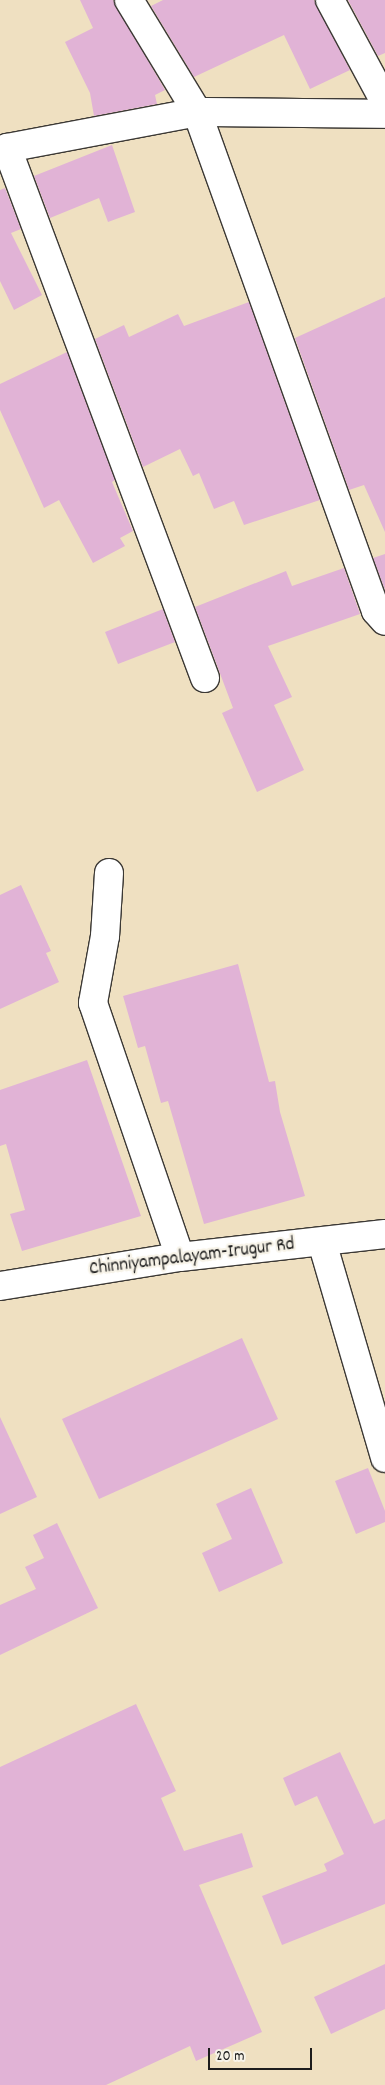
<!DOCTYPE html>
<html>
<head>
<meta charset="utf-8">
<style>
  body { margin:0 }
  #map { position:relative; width:385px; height:2085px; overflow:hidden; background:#efe0c1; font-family:Dekko,sans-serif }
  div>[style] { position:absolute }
  .building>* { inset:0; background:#e1b3d6 }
  .roads { filter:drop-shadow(1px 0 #3c3935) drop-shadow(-1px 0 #3c3935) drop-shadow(0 1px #3c3935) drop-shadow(0 -1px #3c3935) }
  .street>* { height:28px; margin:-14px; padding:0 14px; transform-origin:14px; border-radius:14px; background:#fff }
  span { translate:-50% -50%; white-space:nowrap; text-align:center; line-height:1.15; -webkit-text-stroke:4.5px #f7f3e8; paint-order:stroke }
  .street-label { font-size:19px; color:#1c1c1c }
  .scale { position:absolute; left:208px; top:2048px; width:104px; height:22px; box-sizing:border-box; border:2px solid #1c1c1c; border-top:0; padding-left:6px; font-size:15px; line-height:18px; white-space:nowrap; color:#1c1c1c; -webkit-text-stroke:4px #f7f3e8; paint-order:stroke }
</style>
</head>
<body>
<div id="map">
  <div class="building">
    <i style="clip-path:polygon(80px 0,113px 0,165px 90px,155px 95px,157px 104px,94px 116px,90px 93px,65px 42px,93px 28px)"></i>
    <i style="clip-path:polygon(163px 0,314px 0,350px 70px,310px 89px,284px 35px,194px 77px,151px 6px)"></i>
    <i style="clip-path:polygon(348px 0,385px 0,385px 53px,378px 56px)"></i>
    <i style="clip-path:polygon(112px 145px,135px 212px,108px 222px,99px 198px,50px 218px,34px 176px)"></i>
    <i style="clip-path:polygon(5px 188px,21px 229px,11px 233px,42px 295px,14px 310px,0 281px,0 190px)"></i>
    <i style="clip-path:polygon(385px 297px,385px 532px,364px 485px,349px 490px,295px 338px)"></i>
    <i style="clip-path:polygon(249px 302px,320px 500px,244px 525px,234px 501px,214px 509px,199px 473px,193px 476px,180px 449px,143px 467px,95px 339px,124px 325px,129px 337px,178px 314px,184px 326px)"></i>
    <i style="clip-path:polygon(67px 352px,115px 480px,112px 482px,133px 531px,120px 538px,125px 546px,93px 563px,59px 500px,44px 508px,0 410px,0 384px)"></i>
    <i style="clip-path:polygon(385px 554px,385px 590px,373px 558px)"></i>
    <i style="clip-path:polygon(344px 568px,360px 614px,268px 646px,292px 697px,274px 705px,304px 770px,257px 792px,222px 713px,233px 708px,195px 607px,286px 571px,292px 586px)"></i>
    <i style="clip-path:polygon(163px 609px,175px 642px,118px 664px,105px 632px)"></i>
    <i style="clip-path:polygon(21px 885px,51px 951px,46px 953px,59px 982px,0 1009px,0 895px)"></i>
    <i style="clip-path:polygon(238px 964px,269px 1082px,275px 1081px,280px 1112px,305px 1196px,204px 1224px,168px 1101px,161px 1103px,145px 1046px,138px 1048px,123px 996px)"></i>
    <i style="clip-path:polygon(87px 1060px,141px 1216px,22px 1251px,10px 1214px,25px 1210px,6px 1144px,0 1146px,0 1090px)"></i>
    <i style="clip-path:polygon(242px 1338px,278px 1419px,99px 1499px,62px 1419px)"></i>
    <i style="clip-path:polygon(0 1417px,37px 1497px,0 1514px)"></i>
    <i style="clip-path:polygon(368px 1468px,385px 1511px,385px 1522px,356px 1534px,335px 1481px)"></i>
    <i style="clip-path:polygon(251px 1488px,283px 1563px,219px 1592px,202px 1553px,232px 1539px,216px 1504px)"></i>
    <i style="clip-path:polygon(57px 1523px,98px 1608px,0 1655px,0 1605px,36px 1589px,25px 1567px,44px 1558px,33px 1535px)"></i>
    <i style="clip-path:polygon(136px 1704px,176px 1791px,161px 1798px,184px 1851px,242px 1833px,253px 1867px,199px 1885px,262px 2032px,196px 2061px,190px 2046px,106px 2085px,0 2085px,0 1767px)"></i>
    <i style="clip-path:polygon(340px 1752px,374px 1824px,385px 1819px,385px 1904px,282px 1945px,262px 1896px,327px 1871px,324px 1864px,344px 1854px,317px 1796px,295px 1806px,283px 1778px)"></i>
    <i style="clip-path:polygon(385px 1964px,385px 2009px,331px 2034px,314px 1997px)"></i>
  </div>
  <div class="roads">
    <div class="street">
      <i style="left:129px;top:0;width:131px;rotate:58.7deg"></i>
      <i style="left:197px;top:112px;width:188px;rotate:0.6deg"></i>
      <i style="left:330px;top:0;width:116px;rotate:61.7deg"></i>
      <i style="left:205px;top:678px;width:566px;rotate:-110.48deg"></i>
      <i style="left:7px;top:148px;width:193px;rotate:-10.7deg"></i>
      <i style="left:197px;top:112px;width:530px;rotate:70.27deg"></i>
      <i style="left:376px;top:611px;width:13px;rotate:48deg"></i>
      <i style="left:109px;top:873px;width:63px;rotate:93.6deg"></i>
      <i style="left:105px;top:936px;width:68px;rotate:100.2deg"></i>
      <i style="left:93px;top:1003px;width:268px;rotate:71.1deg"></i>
      <i style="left:322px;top:1242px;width:225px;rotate:73.7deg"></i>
      <i style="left:0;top:1286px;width:182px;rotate:-9.2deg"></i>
      <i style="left:180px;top:1257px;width:206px;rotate:-6.4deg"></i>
    </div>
  </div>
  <div class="street-label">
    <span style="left:192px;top:1258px;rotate:-7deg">Chinniyampalayam-Irugur Rd</span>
  </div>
  <div class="scale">20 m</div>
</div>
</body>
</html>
